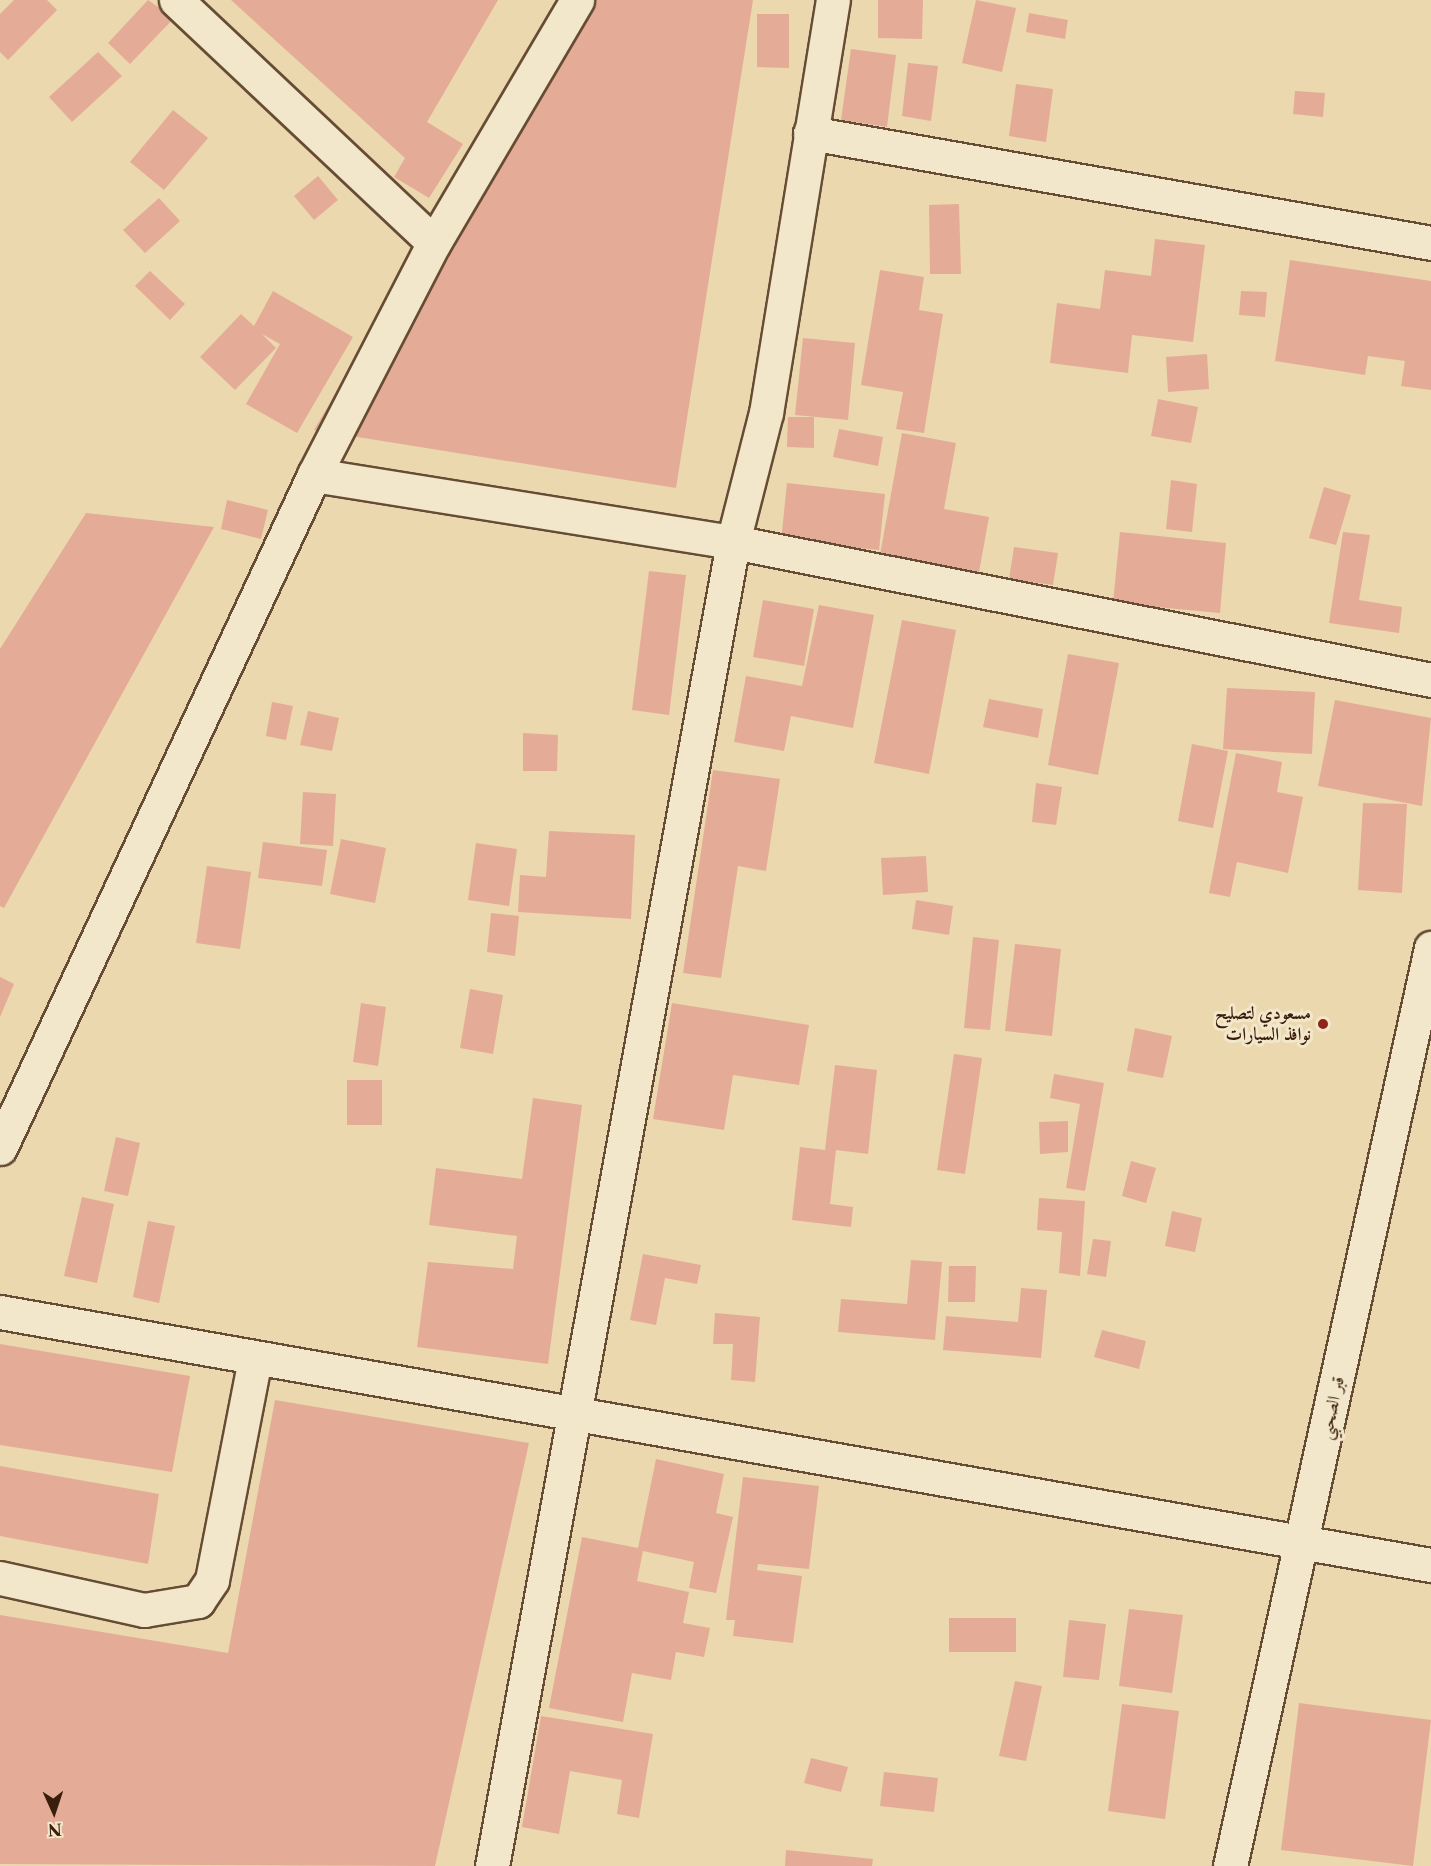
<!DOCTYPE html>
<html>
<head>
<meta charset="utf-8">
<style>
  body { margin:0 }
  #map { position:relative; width:1431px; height:1866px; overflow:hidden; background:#ebd8af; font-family:"Libre Caslon Text",Amiri,serif }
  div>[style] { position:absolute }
  .building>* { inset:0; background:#e4ac96 }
  .roads { filter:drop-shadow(2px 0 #664c34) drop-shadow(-2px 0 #664c34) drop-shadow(0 2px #664c34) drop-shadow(0 -2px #664c34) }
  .minor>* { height:33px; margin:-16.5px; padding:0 16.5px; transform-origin:16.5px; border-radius:16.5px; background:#f2e6cb }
  .dots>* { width:16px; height:16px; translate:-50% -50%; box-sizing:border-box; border:3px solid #f2e6cb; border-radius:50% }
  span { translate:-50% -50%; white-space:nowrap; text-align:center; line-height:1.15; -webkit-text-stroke:6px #f2e6cb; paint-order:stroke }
  .poi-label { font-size:18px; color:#391e0b; font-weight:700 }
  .right { translate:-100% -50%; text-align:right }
  .street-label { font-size:18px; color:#391e0b }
  .north { position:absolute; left:24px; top:1782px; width:60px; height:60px; -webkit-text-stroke:4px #f2e6cb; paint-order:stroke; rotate:177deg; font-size:16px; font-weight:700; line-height:24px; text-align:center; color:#391e0b }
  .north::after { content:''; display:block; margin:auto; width:21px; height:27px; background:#391e0b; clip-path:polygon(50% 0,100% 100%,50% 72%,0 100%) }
</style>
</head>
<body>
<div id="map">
  <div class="building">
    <i style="clip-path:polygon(14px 0,47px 0,57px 10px,8px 60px,0 52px,0 14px)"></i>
    <i style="clip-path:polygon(148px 0,174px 18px,130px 64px,108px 43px)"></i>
    <i style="clip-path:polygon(231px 0,498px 0,427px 122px,463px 144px,429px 198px,394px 177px,405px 158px)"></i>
    <i style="clip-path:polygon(569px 0,753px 0,676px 488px,314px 430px)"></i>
    <i style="clip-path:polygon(878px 0,923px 0,922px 39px,878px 38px)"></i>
    <i style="clip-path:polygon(976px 0,1016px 8px,1002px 72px,962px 63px)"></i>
    <i style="clip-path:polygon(1029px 13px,1068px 20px,1065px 39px,1026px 32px)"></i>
    <i style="clip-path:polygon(757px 14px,789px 14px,789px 68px,757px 67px)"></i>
    <i style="clip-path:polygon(851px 49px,896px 55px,887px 127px,841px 120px)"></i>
    <i style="clip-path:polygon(98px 52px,122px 76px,72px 122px,49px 97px)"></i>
    <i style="clip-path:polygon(908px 63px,938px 66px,931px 121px,902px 116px)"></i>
    <i style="clip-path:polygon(1016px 84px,1053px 89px,1046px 142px,1009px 136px)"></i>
    <i style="clip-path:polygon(1295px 91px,1325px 93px,1323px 117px,1293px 114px)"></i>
    <i style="clip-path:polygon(173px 110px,208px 138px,164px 190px,130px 162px)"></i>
    <i style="clip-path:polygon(318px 176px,338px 200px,314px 220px,294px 196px)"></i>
    <i style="clip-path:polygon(159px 198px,180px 221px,145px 253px,123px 230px)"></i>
    <i style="clip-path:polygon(959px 204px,961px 274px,930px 274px,929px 205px)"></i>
    <i style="clip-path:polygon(1155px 239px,1205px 245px,1193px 342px,1132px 335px,1128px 373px,1050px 363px,1057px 303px,1100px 309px,1105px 270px,1151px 276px)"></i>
    <i style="clip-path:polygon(1290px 260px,1431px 281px,1431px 390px,1401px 386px,1405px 361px,1368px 356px,1365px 375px,1275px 361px)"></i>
    <i style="clip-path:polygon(880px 270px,924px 277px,919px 310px,943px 314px,924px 433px,896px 429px,903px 392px,861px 385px)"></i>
    <i style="clip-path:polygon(150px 271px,185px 304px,170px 320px,135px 286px)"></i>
    <i style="clip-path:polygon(273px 291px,353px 337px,297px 433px,246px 404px,280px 344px,262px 334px,276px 348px,235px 390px,200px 357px,241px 314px,254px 326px)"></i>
    <i style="clip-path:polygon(1241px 291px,1267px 292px,1265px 317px,1239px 315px)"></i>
    <i style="clip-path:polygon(803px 338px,855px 343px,848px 420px,795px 415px)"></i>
    <i style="clip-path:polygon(1207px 354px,1209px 389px,1168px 392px,1166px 357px)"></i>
    <i style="clip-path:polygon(1158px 399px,1198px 407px,1191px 443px,1151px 436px)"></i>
    <i style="clip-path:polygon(788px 417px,814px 417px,814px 448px,787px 447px)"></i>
    <i style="clip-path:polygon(839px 429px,883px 437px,878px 466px,833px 457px)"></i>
    <i style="clip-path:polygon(902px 433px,956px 443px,944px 509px,989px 517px,979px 572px,880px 555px)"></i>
    <i style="clip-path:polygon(1171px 480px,1197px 484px,1192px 532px,1166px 529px)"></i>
    <i style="clip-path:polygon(787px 483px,885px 494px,879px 550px,781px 541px)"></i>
    <i style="clip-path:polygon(1324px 487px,1351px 495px,1336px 545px,1309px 538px)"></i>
    <i style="clip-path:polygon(227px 500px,268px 510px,261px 539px,221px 529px)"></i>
    <i style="clip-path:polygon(86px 513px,214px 527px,4px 908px,0 906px,0 649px)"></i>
    <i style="clip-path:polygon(1120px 532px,1226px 543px,1220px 613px,1113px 603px)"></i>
    <i style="clip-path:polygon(1343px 532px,1370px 535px,1359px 600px,1402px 607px,1399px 633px,1329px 623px)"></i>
    <i style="clip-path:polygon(1014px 547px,1058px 553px,1053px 585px,1009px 579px)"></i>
    <i style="clip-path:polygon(649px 571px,686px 575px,669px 715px,632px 710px)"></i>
    <i style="clip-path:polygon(763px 600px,814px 609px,804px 666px,753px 657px)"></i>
    <i style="clip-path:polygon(819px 605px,874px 615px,853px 728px,791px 716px,784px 751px,734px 742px,746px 676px,802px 686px)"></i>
    <i style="clip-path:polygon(902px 620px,956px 630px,929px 774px,874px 763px)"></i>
    <i style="clip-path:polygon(1068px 654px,1119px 663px,1098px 775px,1048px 765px)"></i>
    <i style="clip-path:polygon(1227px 688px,1315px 692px,1312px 754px,1223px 749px)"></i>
    <i style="clip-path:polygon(989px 699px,1043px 709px,1038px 738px,983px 727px)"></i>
    <i style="clip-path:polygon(1335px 700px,1431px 718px,1422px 806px,1318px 786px)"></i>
    <i style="clip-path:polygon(272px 702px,293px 706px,286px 740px,266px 736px)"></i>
    <i style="clip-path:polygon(308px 711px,339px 718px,332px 751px,300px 745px)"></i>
    <i style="clip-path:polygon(523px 733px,558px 735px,557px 771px,523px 771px)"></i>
    <i style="clip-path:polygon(1192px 744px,1228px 751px,1213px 828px,1178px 821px)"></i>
    <i style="clip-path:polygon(1236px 753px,1282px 762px,1277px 792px,1303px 797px,1288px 873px,1237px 862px,1230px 897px,1209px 893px)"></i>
    <i style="clip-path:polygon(713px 770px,780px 779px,766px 871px,738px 866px,721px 978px,683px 973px)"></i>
    <i style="clip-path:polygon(1036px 783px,1062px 787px,1056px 825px,1032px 822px)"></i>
    <i style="clip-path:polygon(303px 792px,336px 794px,333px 846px,300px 844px)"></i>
    <i style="clip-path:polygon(1363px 803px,1407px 804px,1402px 893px,1358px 890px)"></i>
    <i style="clip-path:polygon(549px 831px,635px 835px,631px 919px,518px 912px,520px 875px,546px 877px)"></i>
    <i style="clip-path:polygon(341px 839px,386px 848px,375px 903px,330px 894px)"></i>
    <i style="clip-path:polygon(263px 842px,327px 850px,322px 886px,258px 878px)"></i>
    <i style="clip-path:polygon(476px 843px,517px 849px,509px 906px,468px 900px)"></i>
    <i style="clip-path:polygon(926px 856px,928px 892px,883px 895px,881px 858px)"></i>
    <i style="clip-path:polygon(207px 866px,251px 872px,240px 949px,196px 943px)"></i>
    <i style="clip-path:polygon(916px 900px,953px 906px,949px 935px,912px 929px)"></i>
    <i style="clip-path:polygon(491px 913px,519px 916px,515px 956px,487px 952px)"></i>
    <i style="clip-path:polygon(973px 937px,999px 940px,990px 1030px,964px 1028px)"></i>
    <i style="clip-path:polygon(1015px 944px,1061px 949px,1052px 1036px,1005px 1031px)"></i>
    <i style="clip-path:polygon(0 977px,14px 984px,0 1017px)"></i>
    <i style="clip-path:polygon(470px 989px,503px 995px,493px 1054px,460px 1048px)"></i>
    <i style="clip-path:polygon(361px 1003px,386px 1007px,378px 1066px,353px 1062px)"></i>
    <i style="clip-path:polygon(672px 1003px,809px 1025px,799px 1085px,733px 1075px,724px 1130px,653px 1119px)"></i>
    <i style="clip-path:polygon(1135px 1028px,1172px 1036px,1163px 1078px,1127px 1071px)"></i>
    <i style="clip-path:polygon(954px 1054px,982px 1058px,965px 1174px,937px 1170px)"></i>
    <i style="clip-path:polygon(835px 1065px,877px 1070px,868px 1154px,836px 1150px,830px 1204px,853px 1207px,851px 1227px,792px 1220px,800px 1147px,825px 1150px)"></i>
    <i style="clip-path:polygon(1054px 1074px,1104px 1083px,1085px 1191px,1066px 1188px,1080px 1104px,1050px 1098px)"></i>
    <i style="clip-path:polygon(347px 1080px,382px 1080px,382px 1125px,347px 1125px)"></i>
    <i style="clip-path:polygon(533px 1098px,582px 1105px,548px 1364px,417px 1347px,428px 1262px,513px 1269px,517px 1236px,429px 1225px,436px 1168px,522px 1179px)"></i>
    <i style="clip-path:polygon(1068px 1121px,1068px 1152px,1040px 1154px,1039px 1122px)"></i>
    <i style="clip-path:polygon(116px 1137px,140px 1143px,128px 1196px,104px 1191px)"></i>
    <i style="clip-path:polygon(1131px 1161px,1156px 1168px,1146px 1203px,1122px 1196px)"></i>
    <i style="clip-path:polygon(82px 1197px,114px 1204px,97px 1283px,64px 1276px)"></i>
    <i style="clip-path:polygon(1039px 1198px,1085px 1201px,1080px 1276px,1059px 1273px,1062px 1232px,1037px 1230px)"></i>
    <i style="clip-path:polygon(1172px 1211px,1202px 1218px,1195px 1252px,1165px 1246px)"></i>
    <i style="clip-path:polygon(148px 1221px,175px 1226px,159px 1303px,133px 1297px)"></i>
    <i style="clip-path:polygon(1093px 1239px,1111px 1241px,1106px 1277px,1087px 1274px)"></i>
    <i style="clip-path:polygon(643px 1254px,701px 1265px,697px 1284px,665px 1278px,656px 1325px,630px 1320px)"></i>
    <i style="clip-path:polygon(911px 1260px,942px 1262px,935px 1340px,838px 1332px,841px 1299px,907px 1304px)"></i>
    <i style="clip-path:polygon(949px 1266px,976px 1266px,975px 1302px,948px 1302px)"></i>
    <i style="clip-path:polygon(1021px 1288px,1047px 1290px,1041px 1358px,943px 1350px,946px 1316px,1018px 1322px)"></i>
    <i style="clip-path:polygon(715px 1313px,760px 1317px,755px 1382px,731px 1380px,733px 1344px,713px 1344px)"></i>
    <i style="clip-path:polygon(1102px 1330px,1146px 1341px,1139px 1369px,1094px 1357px)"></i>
    <i style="clip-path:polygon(0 1344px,190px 1376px,172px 1472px,0 1445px)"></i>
    <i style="clip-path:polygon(275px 1400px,529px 1443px,435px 1866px,0 1864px,0 1615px,228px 1653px)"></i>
    <i style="clip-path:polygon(656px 1459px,724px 1474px,716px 1513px,733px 1517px,716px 1593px,689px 1588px,694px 1562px,643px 1551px,637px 1581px,689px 1592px,683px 1623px,710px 1628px,704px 1657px,676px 1652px,671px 1680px,632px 1673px,623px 1722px,549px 1708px,582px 1537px,638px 1548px)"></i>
    <i style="clip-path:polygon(0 1466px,159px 1494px,148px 1564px,0 1536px)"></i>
    <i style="clip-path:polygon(743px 1477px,819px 1486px,809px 1569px,758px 1564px,757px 1570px,802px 1576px,793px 1643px,733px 1636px,735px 1620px,726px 1620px)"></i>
    <i style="clip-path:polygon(1129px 1609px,1183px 1615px,1172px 1693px,1119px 1686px)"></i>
    <i style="clip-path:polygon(949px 1618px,1016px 1618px,1016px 1652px,949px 1652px)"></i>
    <i style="clip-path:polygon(1069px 1620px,1106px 1624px,1099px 1680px,1063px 1677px)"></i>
    <i style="clip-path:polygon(1015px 1681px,1042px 1686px,1026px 1761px,999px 1756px)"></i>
    <i style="clip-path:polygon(1299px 1703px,1431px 1720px,1413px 1866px,1281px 1850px)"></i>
    <i style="clip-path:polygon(1122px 1704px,1179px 1711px,1165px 1819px,1108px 1811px)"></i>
    <i style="clip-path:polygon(541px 1716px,653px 1734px,639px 1818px,617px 1814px,622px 1780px,570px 1771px,559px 1834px,522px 1827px)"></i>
    <i style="clip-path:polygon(811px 1758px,848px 1767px,841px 1792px,804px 1783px)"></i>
    <i style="clip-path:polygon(884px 1772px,938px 1778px,934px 1812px,880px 1806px)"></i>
    <i style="clip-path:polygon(786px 1850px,873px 1859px,872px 1866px,785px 1866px)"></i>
  </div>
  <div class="roads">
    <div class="minor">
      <i style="left:176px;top:0;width:354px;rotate:43.3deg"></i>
      <i style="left:810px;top:133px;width:631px;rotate:10.04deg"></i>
      <i style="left:314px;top:475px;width:424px;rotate:9.1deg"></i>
      <i style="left:733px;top:542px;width:712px;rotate:11.18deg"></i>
      <i style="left:0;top:1148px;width:743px;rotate:-64.99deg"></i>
      <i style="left:314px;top:475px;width:261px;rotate:-62.7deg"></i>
      <i style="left:434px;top:243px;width:282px;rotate:-59.5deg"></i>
      <i style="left:0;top:1312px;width:1453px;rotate:10.03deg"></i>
      <i style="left:0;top:1578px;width:148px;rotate:12.5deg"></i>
      <i style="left:144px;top:1610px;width:55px;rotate:-9.5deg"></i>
      <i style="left:198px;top:1601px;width:25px;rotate:-56deg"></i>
      <i style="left:212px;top:1580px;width:226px;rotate:-79deg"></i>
      <i style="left:492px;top:1866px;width:1346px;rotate:-79.68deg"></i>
      <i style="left:733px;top:542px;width:133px;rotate:-75.7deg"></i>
      <i style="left:766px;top:413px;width:418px;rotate:-80.8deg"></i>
      <i style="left:1230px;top:1866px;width:940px;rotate:-77.65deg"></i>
    </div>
  </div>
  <div class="dots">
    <i style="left:1323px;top:1024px;background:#8f2418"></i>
  </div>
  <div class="poi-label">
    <span class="right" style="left:1311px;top:1024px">مسعودي لتصليح<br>نوافذ السيارات</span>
  </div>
  <div class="street-label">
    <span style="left:1332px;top:1408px;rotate:-78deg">قبر الصحبي</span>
  </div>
  <div class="north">N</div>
</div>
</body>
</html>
